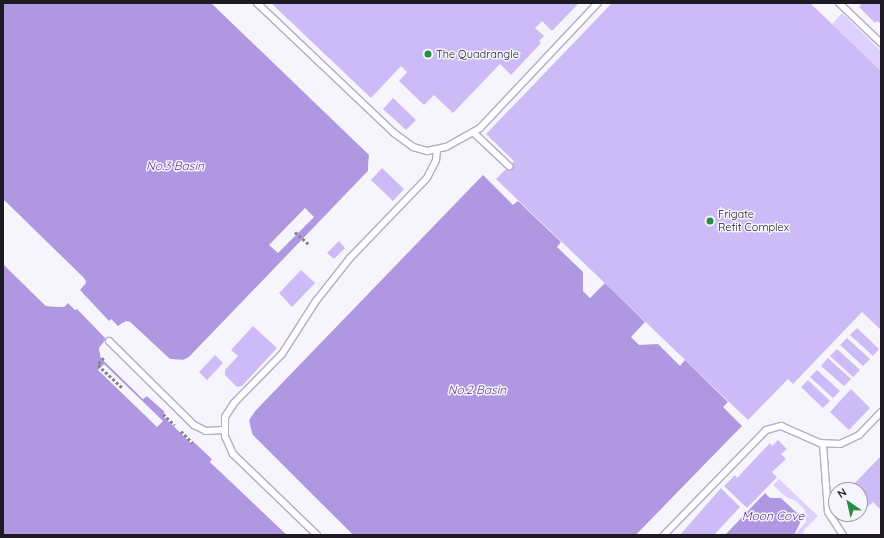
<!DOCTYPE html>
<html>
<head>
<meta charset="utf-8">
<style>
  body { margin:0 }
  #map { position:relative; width:884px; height:538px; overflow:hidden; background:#f7f5fc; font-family:Quicksand,sans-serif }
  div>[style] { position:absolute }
  .green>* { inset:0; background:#ded1fd }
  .water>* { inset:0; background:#af98e1 }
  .pier>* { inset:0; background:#f7f5fc }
  .building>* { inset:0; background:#cdbbf7 }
  .path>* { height:2.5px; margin-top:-1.25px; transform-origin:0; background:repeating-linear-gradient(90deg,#87848d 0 3px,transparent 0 5px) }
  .roads { filter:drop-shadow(1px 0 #b4acc9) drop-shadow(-1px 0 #b4acc9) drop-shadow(0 1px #b4acc9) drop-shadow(0 -1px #b4acc9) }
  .service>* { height:6px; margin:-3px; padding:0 3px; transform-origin:3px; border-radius:3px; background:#fff }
  .dots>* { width:11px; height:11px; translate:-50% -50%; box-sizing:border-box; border:2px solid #f7f5fc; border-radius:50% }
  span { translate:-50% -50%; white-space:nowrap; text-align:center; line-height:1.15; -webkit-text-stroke:3px #f7f5fc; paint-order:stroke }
  .poi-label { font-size:11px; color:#1d1a24 }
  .left { translate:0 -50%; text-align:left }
  .water-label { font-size:12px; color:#5d3d92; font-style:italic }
  .frame { position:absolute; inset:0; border:4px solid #1d1a24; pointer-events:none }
  .north { position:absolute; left:828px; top:482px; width:40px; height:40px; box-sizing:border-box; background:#f7f5fc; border:1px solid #a09da6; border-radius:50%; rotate:326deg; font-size:11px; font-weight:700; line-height:16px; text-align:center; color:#1d1a24 }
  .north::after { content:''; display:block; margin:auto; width:14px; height:18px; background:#288c41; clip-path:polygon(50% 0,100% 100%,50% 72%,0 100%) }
</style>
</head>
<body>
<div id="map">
  <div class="green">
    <i style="clip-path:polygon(842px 13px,881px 51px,881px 71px,832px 24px)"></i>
    <i style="clip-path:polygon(779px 479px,818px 516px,804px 530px,803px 535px,794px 535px,806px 522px,805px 510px,796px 501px,786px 497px,773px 485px)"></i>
  </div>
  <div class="water">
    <i style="clip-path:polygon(3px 3px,211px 3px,369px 155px,368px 171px,186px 360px,170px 359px,130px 322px,122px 323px,99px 348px,101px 358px,143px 399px,147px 396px,165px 412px,163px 415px,192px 444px,194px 442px,213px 460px,210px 462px,287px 535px,3px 535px,3px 264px,46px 306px,64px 307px,86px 281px,3px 199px)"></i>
    <i style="clip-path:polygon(483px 175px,513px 205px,518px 201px,561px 242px,557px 247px,583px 272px,583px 291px,590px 298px,605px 283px,645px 322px,631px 337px,639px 345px,658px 344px,680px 366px,685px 360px,728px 402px,723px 407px,742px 426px,636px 535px,353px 535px,250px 432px,249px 420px,255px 411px)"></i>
    <i style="clip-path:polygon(765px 493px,770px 498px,781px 498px,800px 516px,800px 523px,794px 535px,725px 535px)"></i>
  </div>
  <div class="pier">
    <i style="clip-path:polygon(369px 155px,372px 162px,369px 172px,187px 361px,169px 361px,126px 323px,101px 348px,102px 357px,143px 397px,148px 395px,166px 411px,165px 415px,214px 458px,213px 462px,289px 535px,287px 535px,210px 462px,212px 459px,194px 442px,192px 444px,162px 415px,165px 412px,147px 396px,143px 399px,101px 358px,99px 348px,106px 339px,77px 309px,75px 310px,68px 303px,64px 307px,46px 306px,3px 264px,47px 304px,63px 305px,84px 283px,3px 199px,84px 278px,86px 283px,80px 290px,109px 321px,111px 319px,118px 326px,126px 321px,130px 322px,164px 354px,170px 359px,181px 361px,191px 356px,368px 171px)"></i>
    <i style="clip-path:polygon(305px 208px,314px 217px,278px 253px,269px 245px)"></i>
    <i style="clip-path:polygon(437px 219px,438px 220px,255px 411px,249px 420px,253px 437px,353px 535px,350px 535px,251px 439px,246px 428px,247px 420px,253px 409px)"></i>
    <i style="clip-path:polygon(104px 364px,163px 421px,157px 427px,98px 370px)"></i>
    <i style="clip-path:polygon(742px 426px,639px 535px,636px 535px)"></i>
  </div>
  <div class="building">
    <i style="clip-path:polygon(271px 3px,579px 3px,552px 31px,542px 21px,535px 28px,544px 36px,539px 41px,541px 43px,511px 75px,500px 64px,453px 113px,434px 95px,424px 105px,399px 81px,407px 72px,401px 66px,371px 98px)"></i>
    <i style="clip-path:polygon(612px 3px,810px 3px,881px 71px,881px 330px,862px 312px,793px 384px,788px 379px,748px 420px,496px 179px,514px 161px,486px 134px)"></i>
    <i style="clip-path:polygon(858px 3px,881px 3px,881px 24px,877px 21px,875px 23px,859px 7px,861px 5px)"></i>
    <i style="clip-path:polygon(393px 98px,416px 120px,406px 130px,383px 109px)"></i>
    <i style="clip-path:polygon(382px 168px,404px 189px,393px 201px,371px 180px)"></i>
    <i style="clip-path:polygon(339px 241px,345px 248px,334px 259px,327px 253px)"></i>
    <i style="clip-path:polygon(301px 270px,315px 283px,292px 307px,279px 293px)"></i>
    <i style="clip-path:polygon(253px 326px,277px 348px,242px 386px,237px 387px,225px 375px,225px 370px,238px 356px,231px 350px)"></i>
    <i style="clip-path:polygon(857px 328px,879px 349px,873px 356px,850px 335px)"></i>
    <i style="clip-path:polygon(847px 338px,870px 359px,863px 366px,840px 345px)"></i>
    <i style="clip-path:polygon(837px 349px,860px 370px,853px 377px,830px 356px)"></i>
    <i style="clip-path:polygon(215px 355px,223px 363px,207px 380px,199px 372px)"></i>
    <i style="clip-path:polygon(828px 358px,851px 379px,844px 386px,821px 366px)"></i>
    <i style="clip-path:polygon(817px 370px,840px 391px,833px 398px,810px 377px)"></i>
    <i style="clip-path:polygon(808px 380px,830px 401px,823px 408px,801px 387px)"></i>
    <i style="clip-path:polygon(851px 389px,870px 408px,849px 430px,830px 412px)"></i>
    <i style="clip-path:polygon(778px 440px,787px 449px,781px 454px,786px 459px,772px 472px,777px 477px,747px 508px,724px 486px,735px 475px,737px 478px,770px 443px,772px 446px)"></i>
    <i style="clip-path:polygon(881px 456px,881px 510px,873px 502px,864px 510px,860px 506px,860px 490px,848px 490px)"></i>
    <i style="clip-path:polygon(721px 488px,740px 507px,714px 535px,680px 535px)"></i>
  </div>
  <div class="path">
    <i style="left:295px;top:232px;width:20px;rotate:41deg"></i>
    <i style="left:104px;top:358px;width:9px;rotate:131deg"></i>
    <i style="left:98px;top:365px;width:34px;rotate:43deg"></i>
    <i style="left:163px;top:414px;width:16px;rotate:43deg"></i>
    <i style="left:181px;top:431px;width:17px;rotate:45deg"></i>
  </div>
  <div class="roads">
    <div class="service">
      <i style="left:257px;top:3px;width:189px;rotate:43.5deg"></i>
      <i style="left:394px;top:133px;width:24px;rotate:36deg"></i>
      <i style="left:413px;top:147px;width:15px;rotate:16deg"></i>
      <i style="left:427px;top:151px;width:19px;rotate:-12deg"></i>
      <i style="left:446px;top:147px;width:39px;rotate:-29deg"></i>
      <i style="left:480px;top:128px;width:172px;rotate:-46.7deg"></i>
      <i style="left:839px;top:3px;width:58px;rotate:43.6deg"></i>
      <i style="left:473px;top:132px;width:50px;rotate:43.4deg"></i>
      <i style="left:109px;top:341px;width:120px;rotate:44.7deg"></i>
      <i style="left:194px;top:425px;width:13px;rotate:27deg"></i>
      <i style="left:206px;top:431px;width:18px;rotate:-3deg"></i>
      <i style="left:823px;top:444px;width:68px;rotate:85.8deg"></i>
      <i style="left:828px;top:512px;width:27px;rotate:57deg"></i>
      <i style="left:317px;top:535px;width:117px;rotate:-136deg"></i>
      <i style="left:233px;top:454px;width:20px;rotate:-114deg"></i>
      <i style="left:225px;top:436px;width:19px;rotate:-90deg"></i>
      <i style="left:225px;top:417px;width:17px;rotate:-57deg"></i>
      <i style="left:234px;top:403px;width:69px;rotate:-45.6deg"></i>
      <i style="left:282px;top:354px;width:63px;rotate:-57.3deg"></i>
      <i style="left:316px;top:301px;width:55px;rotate:-51.7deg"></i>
      <i style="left:350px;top:258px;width:111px;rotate:-46.1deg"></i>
      <i style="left:427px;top:178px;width:20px;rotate:-63deg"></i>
      <i style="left:436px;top:160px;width:10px;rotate:-84deg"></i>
      <i style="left:664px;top:535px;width:146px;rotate:-45.8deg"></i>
      <i style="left:766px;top:430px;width:16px;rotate:-15deg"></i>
      <i style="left:781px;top:426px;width:43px;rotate:23.6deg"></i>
      <i style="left:820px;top:443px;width:20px;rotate:3deg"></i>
      <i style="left:840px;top:444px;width:21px;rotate:-25deg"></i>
      <i style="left:859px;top:435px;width:32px;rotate:-46deg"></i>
    </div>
  </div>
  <div class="dots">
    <i style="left:428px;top:54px;background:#288c41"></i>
    <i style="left:710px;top:221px;background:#288c41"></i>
  </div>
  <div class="poi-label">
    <span class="left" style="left:436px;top:54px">The Quadrangle</span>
    <span class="left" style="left:718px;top:221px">Frigate<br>Refit Complex</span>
  </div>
  <div class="water-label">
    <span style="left:175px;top:166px">No.3 Basin</span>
    <span style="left:477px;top:390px">No.2 Basin</span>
    <span style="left:773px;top:516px">Moon Cove</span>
  </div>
  <div class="frame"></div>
  <div class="north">N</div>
</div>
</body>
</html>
